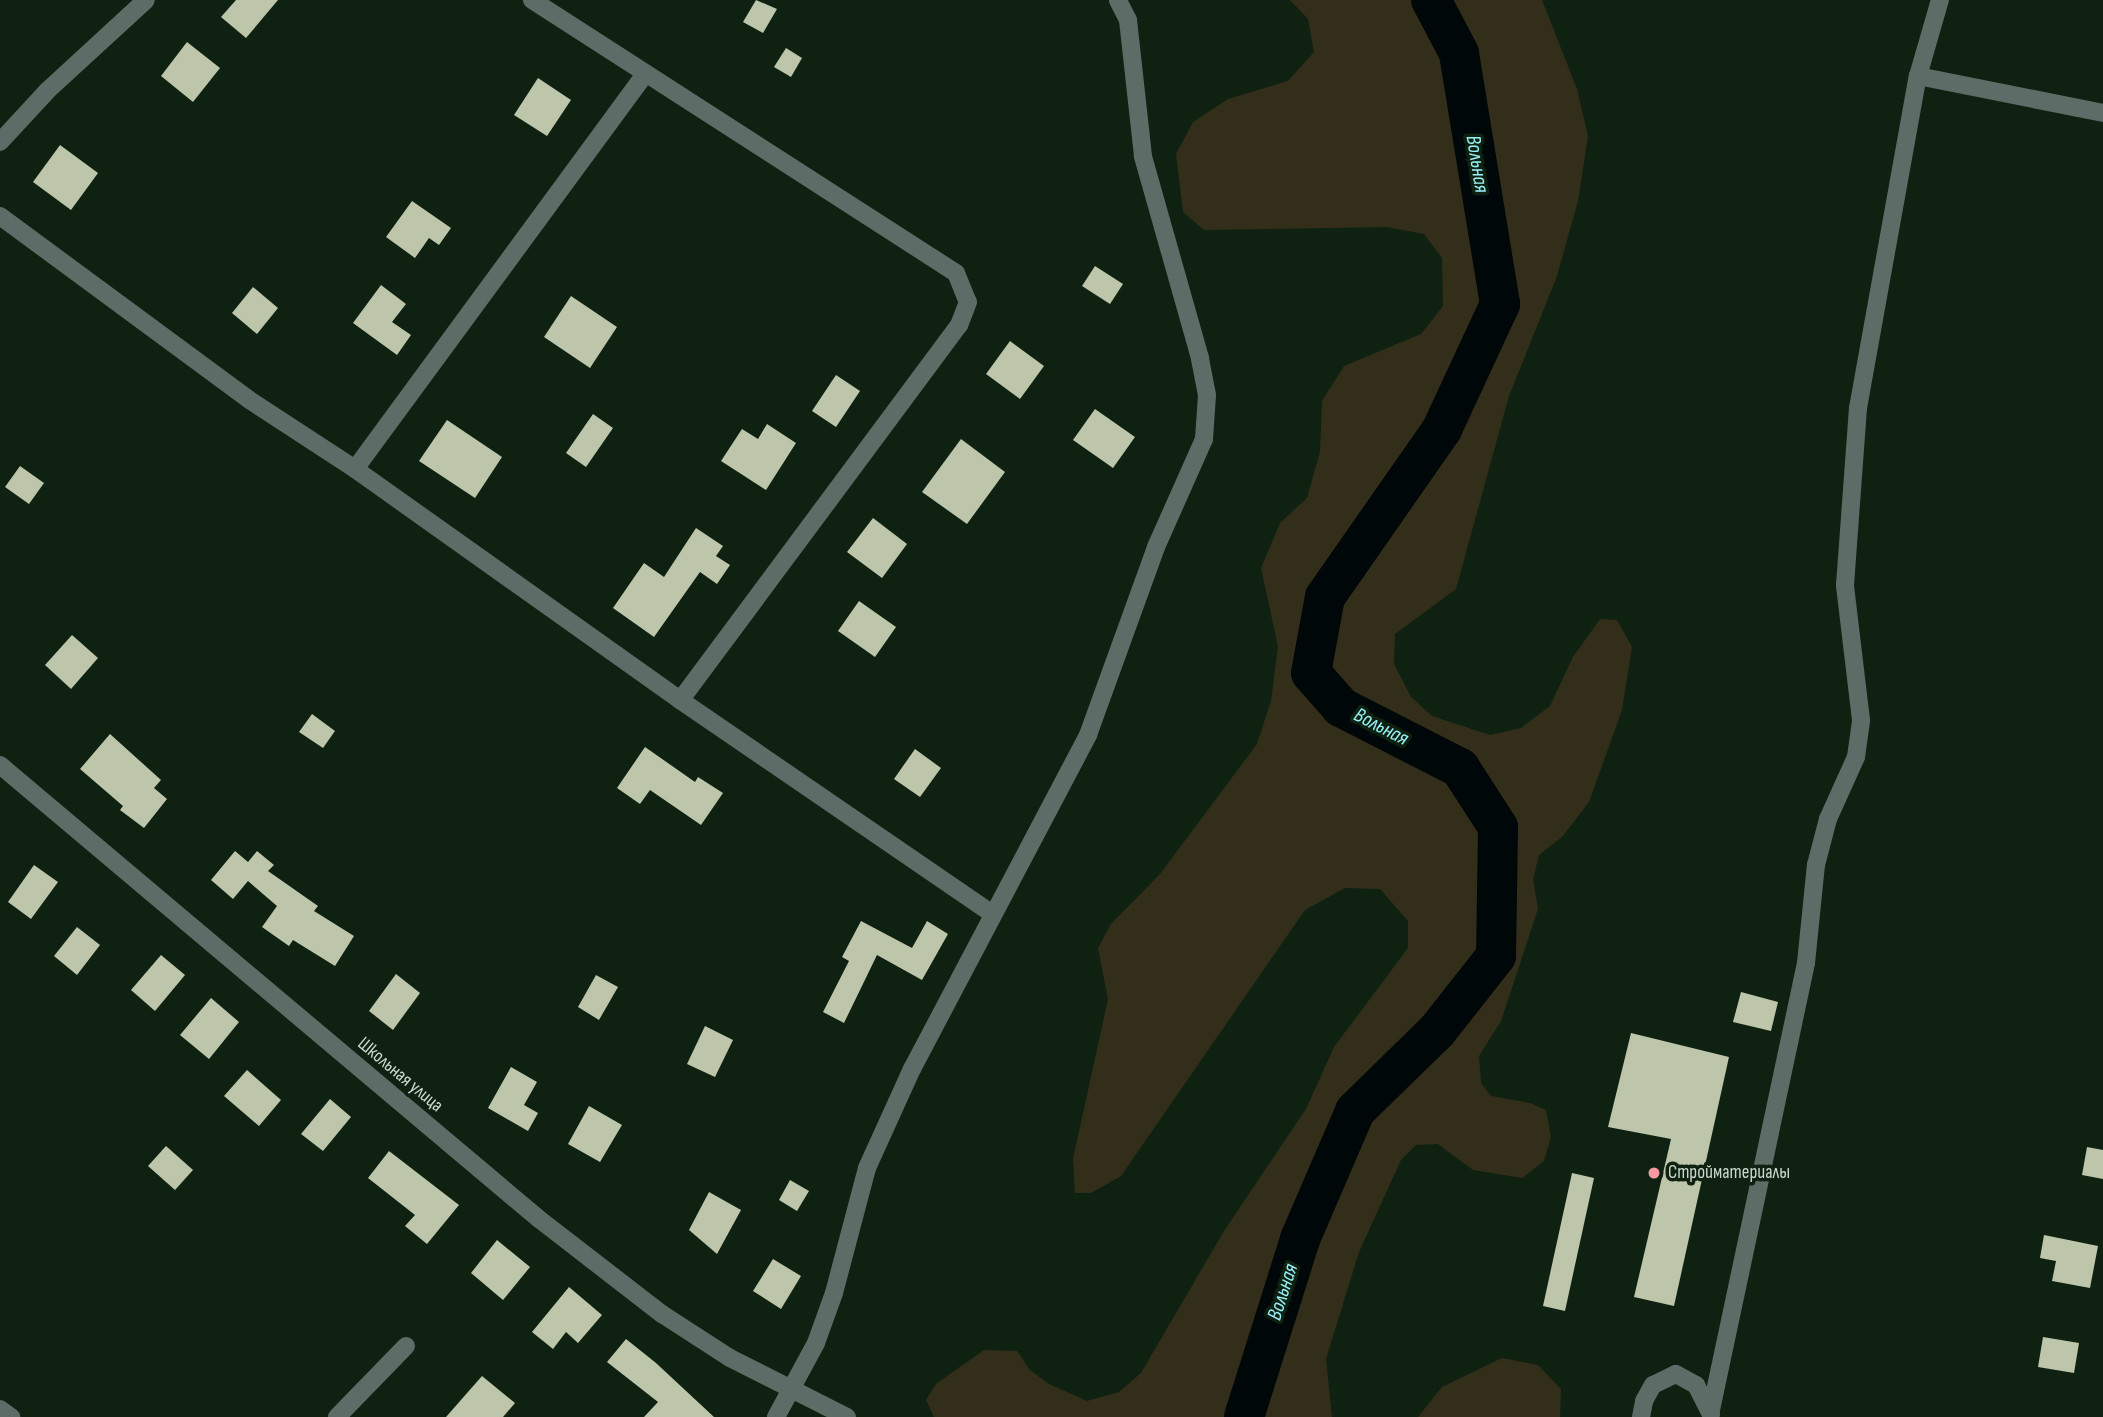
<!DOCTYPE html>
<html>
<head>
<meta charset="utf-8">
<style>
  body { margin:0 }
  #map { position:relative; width:2103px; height:1417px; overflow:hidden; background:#0f2212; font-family:"Sofia Sans Condensed",sans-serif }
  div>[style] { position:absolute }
  .green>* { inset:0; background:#332e19 }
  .river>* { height:40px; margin:-20px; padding:0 20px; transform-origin:20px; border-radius:20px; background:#000709 }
  .building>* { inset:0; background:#bdc6aa }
  .minor>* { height:18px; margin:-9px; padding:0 9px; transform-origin:9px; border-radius:9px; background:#5e6c68 }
  .dots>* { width:19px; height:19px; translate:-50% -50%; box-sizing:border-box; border:4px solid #0f2212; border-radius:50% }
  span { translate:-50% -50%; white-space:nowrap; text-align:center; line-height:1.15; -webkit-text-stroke:7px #0f2212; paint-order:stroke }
  .street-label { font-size:19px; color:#ccd8ce }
  .poi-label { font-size:19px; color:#ccd8ce }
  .left { translate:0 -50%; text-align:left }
  .water-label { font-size:21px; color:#97f0f7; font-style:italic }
</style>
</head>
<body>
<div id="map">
  <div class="green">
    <i style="clip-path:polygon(1290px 0,1542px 0,1577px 89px,1588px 136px,1578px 201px,1557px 276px,1509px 396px,1456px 589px,1395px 634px,1394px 664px,1411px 697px,1432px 716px,1490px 735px,1521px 728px,1550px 706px,1573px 657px,1600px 619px,1617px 620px,1632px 647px,1622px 710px,1589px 802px,1562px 837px,1539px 855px,1533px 879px,1538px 909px,1501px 1021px,1479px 1056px,1481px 1083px,1491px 1096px,1530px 1103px,1546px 1110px,1551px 1137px,1544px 1161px,1522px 1178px,1473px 1170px,1438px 1144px,1416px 1145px,1401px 1160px,1359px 1252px,1326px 1359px,1332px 1417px,934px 1417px,926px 1400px,936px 1384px,984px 1350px,1017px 1351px,1030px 1370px,1049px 1384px,1087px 1401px,1119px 1392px,1141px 1373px,1224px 1231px,1306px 1109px,1334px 1047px,1408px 948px,1408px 921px,1380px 889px,1345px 888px,1305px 910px,1121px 1176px,1091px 1193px,1075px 1193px,1073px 1159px,1108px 999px,1098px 948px,1111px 924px,1160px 874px,1257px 744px,1271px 701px,1278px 647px,1261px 568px,1280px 523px,1307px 498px,1320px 452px,1322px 401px,1344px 366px,1421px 334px,1443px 306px,1442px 258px,1424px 234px,1387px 227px,1204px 230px,1183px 212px,1176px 154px,1193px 122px,1228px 99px,1288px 81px,1314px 52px,1308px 19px)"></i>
    <i style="clip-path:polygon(1502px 1358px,1538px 1365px,1561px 1389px,1560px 1417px,1418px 1417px,1442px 1387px)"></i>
  </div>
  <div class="river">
    <i style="left:1244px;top:1417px;width:187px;rotate:-72.5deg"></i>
    <i style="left:1300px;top:1239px;width:139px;rotate:-66.7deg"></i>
    <i style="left:1355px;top:1111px;width:115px;rotate:-44.3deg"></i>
    <i style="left:1437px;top:1031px;width:95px;rotate:-51.8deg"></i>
    <i style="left:1496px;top:956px;width:129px;rotate:-89.1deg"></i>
    <i style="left:1498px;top:827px;width:70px;rotate:-122.8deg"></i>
    <i style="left:1460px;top:768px;width:134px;rotate:-152.9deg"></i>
    <i style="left:1341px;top:707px;width:45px;rotate:-131.4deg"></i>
    <i style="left:1311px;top:673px;width:77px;rotate:-79.6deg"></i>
    <i style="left:1325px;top:597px;width:205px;rotate:-55.1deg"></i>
    <i style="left:1442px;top:429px;width:138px;rotate:-65.1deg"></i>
    <i style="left:1500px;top:304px;width:254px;rotate:-99.3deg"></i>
    <i style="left:1459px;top:53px;width:60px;rotate:-117.8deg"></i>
  </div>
  <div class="building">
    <i style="clip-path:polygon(236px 0,278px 0,246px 38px,221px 17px)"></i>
    <i style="clip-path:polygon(756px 0,777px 9px,763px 33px,743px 22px)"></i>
    <i style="clip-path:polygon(187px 42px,220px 68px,193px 102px,161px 76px)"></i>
    <i style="clip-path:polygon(786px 48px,802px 58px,791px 77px,774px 67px)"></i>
    <i style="clip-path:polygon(538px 78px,571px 100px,547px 136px,514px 115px)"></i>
    <i style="clip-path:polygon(60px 145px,98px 173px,71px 210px,33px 182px)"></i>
    <i style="clip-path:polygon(412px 201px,451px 228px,439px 245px,429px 238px,415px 258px,386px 237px)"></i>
    <i style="clip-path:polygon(1095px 266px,1123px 284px,1110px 304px,1082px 286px)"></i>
    <i style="clip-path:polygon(381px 285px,406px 304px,392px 322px,411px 335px,397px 355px,353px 323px)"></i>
    <i style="clip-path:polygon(253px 287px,278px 308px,257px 334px,232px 313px)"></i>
    <i style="clip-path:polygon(571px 296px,617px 327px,590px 368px,544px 337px)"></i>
    <i style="clip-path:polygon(1010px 341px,1044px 366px,1020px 399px,986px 374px)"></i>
    <i style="clip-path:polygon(836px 375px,860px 391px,836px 427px,812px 411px)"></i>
    <i style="clip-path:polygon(1095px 409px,1135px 437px,1113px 468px,1073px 440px)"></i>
    <i style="clip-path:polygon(593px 414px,613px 428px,586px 467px,566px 453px)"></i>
    <i style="clip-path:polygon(447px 420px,502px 457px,475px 498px,419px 461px)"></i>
    <i style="clip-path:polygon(767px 424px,796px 443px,766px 490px,721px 461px,742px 429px,758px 439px)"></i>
    <i style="clip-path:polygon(961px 439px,1005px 472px,967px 524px,922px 492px)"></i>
    <i style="clip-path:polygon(20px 466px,44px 483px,29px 504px,5px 487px)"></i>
    <i style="clip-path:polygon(873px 518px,907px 544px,882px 578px,847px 552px)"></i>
    <i style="clip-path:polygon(696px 528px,723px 546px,716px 556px,730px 565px,717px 584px,700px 572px,654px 637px,613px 608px,644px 563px,664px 577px)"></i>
    <i style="clip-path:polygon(859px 601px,896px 627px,875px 657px,838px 631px)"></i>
    <i style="clip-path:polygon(72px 635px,98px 658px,71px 689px,45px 665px)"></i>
    <i style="clip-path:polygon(312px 714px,335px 731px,323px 748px,299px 732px)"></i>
    <i style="clip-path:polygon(110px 734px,161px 780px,154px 788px,167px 799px,144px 828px,120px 810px,123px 806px,80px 769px)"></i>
    <i style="clip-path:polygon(645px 747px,695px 782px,698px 777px,723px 793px,701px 825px,650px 790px,640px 804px,617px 788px)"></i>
    <i style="clip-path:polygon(915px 749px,941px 768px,920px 797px,894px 779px)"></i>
    <i style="clip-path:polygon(235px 851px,248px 862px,257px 851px,274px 865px,268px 871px,318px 906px,314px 911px,354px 936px,335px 966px,293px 940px,289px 946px,262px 927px,277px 906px,248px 881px,233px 899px,211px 880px)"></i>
    <i style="clip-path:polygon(34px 865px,58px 882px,31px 919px,8px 902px)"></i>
    <i style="clip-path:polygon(861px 921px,912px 948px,927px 921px,948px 934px,922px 980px,877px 955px,844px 1023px,823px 1012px,849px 961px,842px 957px)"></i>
    <i style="clip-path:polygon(77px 927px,100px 945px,77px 975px,54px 956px)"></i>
    <i style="clip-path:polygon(161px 955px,185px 975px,155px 1011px,131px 990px)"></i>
    <i style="clip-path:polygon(396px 974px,420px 993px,393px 1030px,369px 1011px)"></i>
    <i style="clip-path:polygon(596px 975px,618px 987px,599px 1020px,578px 1007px)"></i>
    <i style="clip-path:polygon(1741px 992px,1778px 1002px,1771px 1031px,1733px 1022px)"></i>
    <i style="clip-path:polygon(211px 998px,239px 1022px,209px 1059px,180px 1035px)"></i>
    <i style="clip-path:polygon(705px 1026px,733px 1040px,715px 1077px,687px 1064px)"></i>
    <i style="clip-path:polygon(1631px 1033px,1729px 1057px,1674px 1306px,1634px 1297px,1671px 1139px,1608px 1127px)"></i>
    <i style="clip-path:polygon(511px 1067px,537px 1082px,524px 1105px,538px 1113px,528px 1131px,488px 1108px)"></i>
    <i style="clip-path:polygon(247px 1070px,281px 1100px,259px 1126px,224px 1096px)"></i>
    <i style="clip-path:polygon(330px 1099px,351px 1117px,323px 1151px,301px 1134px)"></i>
    <i style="clip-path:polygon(589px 1106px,622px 1125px,600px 1162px,568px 1144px)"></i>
    <i style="clip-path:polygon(166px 1146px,193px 1170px,175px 1190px,148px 1166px)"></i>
    <i style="clip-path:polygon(2087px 1147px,2103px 1150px,2103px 1179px,2082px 1175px)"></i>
    <i style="clip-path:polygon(389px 1151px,459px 1205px,427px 1244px,405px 1226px,415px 1215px,368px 1178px)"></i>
    <i style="clip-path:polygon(1572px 1173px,1594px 1178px,1565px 1311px,1543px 1306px)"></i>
    <i style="clip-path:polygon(790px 1180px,809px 1191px,797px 1211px,779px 1200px)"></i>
    <i style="clip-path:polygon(709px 1192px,741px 1210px,717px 1254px,689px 1230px)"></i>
    <i style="clip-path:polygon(2044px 1235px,2098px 1246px,2090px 1288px,2052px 1281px,2056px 1261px,2040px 1258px)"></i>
    <i style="clip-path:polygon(497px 1240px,530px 1267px,503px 1300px,471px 1273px)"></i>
    <i style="clip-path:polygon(773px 1259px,801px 1276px,781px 1309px,753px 1291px)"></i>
    <i style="clip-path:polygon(569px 1287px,602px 1315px,578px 1343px,566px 1332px,553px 1349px,532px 1332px)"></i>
    <i style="clip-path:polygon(2043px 1337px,2079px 1343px,2074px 1373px,2038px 1367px)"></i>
    <i style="clip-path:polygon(626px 1339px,656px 1363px,714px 1417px,644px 1417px,658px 1402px,607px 1362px)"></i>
    <i style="clip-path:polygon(482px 1376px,515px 1403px,503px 1417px,446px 1417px)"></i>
  </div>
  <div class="minor">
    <i style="left:532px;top:0;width:504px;rotate:32.78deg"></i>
    <i style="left:956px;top:273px;width:31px;rotate:68deg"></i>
    <i style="left:968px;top:302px;width:25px;rotate:111deg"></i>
    <i style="left:959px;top:325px;width:467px;rotate:126.6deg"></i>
    <i style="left:1918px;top:76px;width:189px;rotate:11.3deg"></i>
    <i style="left:0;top:142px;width:69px;rotate:-47.3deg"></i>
    <i style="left:47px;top:91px;width:134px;rotate:-42.6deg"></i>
    <i style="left:0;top:216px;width:308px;rotate:36.4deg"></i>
    <i style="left:248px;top:399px;width:128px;rotate:33.2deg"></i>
    <i style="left:355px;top:469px;width:399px;rotate:35.4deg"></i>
    <i style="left:680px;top:700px;width:379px;rotate:34.4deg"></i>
    <i style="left:355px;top:469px;width:489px;rotate:-53.7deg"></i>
    <i style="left:0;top:765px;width:705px;rotate:40.11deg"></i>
    <i style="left:539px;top:1219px;width:155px;rotate:37.7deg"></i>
    <i style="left:662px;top:1314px;width:81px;rotate:32.9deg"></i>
    <i style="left:730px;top:1358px;width:131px;rotate:26.8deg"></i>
    <i style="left:0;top:1409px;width:14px;rotate:36deg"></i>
    <i style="left:1711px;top:1410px;width:457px;rotate:-78deg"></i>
    <i style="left:1806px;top:963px;width:99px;rotate:-84.2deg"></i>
    <i style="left:1816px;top:865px;width:48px;rotate:-75.4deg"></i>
    <i style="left:1828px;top:819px;width:68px;rotate:-65.7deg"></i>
    <i style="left:1856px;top:757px;width:37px;rotate:-82deg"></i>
    <i style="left:1861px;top:720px;width:136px;rotate:-96.8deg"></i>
    <i style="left:1845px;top:585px;width:177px;rotate:-85.8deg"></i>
    <i style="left:1858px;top:408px;width:337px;rotate:-79.8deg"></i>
    <i style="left:1918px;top:76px;width:79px;rotate:-73.9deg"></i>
    <i style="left:337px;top:1417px;width:99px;rotate:-45.8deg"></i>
    <i style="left:776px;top:1417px;width:84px;rotate:-61.6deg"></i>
    <i style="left:816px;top:1343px;width:53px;rotate:-70.2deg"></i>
    <i style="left:834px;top:1293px;width:129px;rotate:-75.2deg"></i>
    <i style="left:867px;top:1168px;width:109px;rotate:-65.6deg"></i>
    <i style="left:912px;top:1069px;width:378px;rotate:-62.2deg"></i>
    <i style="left:1088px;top:735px;width:200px;rotate:-70.1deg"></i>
    <i style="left:1156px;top:547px;width:118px;rotate:-66deg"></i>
    <i style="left:1204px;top:439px;width:44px;rotate:-86.1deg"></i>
    <i style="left:1207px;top:395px;width:38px;rotate:-101deg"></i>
    <i style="left:1200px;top:358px;width:210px;rotate:-105.8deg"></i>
    <i style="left:1143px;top:156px;width:137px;rotate:-96.3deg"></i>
    <i style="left:1128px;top:20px;width:22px;rotate:-117deg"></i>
    <i style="left:1641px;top:1417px;width:16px;rotate:-79deg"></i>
    <i style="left:1644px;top:1401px;width:18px;rotate:-61deg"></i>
    <i style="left:1653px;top:1385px;width:25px;rotate:-26deg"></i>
    <i style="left:1676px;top:1374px;width:23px;rotate:29deg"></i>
    <i style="left:1696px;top:1385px;width:33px;rotate:63deg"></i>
  </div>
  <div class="dots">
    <i style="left:1654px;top:1173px;background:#f49aa1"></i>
  </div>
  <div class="street-label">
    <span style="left:400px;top:1075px;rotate:40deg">Школьная улица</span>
  </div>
  <div class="poi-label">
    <span class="left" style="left:1668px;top:1173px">Стройматериалы</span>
  </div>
  <div class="water-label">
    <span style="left:1477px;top:164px;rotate:81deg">Вольная</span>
    <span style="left:1381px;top:727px;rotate:27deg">Вольная</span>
    <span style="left:1283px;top:1292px;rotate:-72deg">Вольная</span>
  </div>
</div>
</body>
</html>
